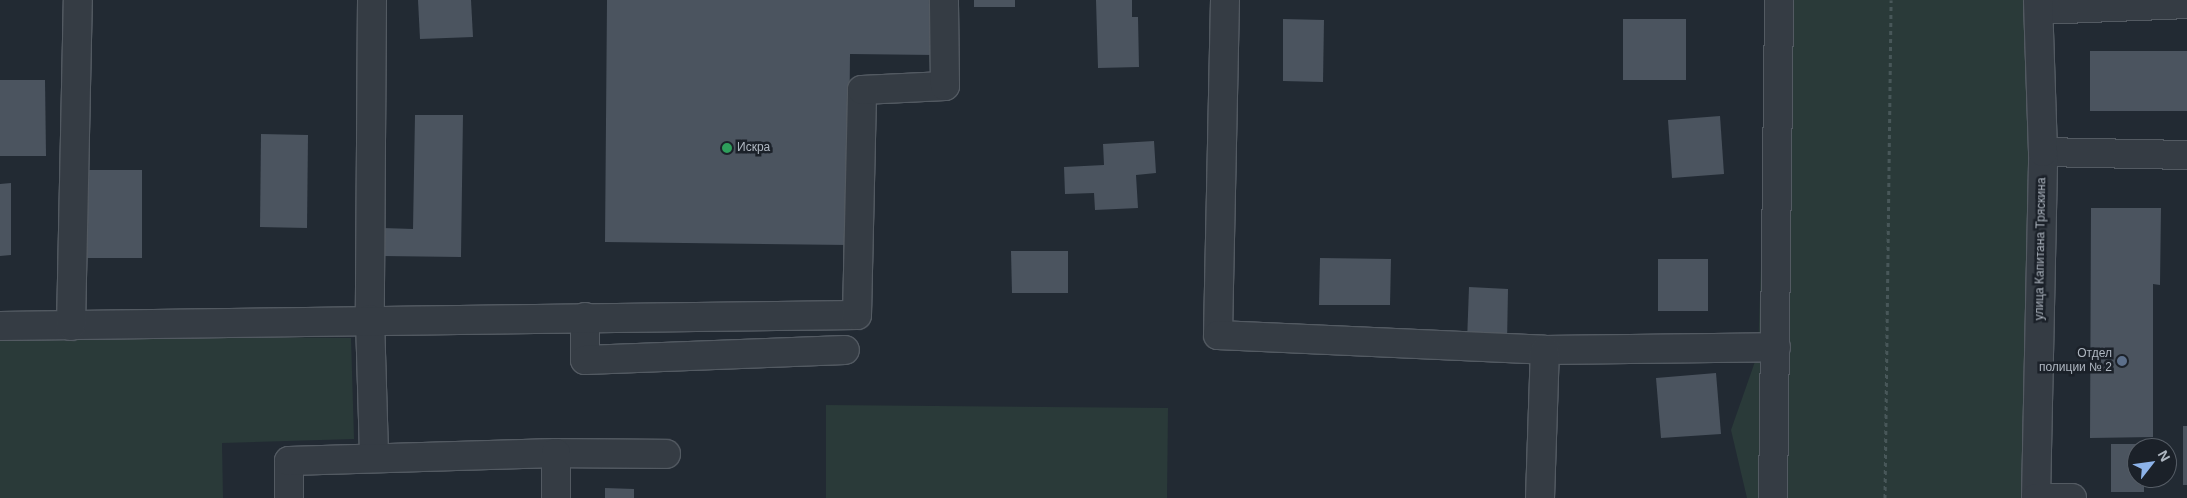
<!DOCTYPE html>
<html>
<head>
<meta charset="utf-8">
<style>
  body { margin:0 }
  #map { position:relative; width:2187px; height:498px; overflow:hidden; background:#222a33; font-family:Helvetica,sans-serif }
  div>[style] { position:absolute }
  .green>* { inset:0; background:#2a3a39 }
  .building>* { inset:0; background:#4b545f }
  .path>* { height:3px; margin-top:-1.5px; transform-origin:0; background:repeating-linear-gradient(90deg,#485759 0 4px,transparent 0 8px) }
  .roads { filter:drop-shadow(1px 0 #535a62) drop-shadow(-1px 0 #535a62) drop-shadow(0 1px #535a62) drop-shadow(0 -1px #535a62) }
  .minor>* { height:28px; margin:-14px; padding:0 14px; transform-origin:14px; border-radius:14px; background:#353c44 }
  .dots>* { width:14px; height:14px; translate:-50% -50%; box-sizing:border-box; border:2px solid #1b2129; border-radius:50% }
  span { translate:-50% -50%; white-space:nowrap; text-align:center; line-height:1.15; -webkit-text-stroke:5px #1b2129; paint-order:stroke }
  .poi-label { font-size:12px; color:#afb7c1 }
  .left { translate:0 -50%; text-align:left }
  .right { translate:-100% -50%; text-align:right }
  .street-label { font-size:12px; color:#afb7c1 }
  .north { position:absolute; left:2127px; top:438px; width:50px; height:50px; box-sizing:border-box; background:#1b2129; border:1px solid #565d66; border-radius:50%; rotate:60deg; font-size:14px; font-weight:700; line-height:20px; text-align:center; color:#afb7c1 }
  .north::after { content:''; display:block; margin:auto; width:18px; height:22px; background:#8db3e9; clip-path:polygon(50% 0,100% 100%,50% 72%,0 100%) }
</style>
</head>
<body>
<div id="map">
  <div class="green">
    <i style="clip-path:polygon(1770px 0,2031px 0,2029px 498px,1747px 498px,1731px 430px,1758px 353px)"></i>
    <i style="clip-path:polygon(0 334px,351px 338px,354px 439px,222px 443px,223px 498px,0 498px)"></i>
    <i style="clip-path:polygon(826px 405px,1168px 408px,1167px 498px,826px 498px)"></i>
  </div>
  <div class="building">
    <i style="clip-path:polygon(418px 0,471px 0,473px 37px,420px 39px)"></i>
    <i style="clip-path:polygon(607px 0,935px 0,934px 55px,850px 54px,848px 245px,605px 242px)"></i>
    <i style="clip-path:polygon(974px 0,1015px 0,1015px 7px,974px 7px)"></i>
    <i style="clip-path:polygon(1096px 0,1132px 0,1132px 17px,1138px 17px,1139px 67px,1098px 68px)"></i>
    <i style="clip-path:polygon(1283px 19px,1324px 20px,1323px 82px,1283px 81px)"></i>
    <i style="clip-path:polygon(1623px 19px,1686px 19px,1686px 80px,1623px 80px)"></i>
    <i style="clip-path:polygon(2090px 51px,2187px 51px,2187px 111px,2090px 111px)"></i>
    <i style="clip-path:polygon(0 80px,45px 80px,46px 156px,0 156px)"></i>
    <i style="clip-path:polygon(415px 115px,463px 115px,461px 257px,383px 256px,383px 228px,413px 229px)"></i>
    <i style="clip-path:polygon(1720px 116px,1724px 174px,1672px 178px,1668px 120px)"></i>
    <i style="clip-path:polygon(261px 134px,308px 135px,307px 228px,260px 227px)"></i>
    <i style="clip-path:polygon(1154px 141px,1156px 173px,1136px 175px,1138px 208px,1095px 210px,1094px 193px,1065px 194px,1064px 167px,1104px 165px,1103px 144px)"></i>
    <i style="clip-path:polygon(88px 170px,142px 170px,142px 258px,87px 258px)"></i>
    <i style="clip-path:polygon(11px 183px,11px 255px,0 256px,0 184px)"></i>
    <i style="clip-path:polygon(2091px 208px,2161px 208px,2160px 285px,2153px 284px,2153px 437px,2090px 438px)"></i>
    <i style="clip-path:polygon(1011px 251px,1068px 251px,1068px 293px,1012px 293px)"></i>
    <i style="clip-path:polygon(1320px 258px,1391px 259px,1390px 305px,1319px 305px)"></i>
    <i style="clip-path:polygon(1658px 259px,1708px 259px,1708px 311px,1658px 311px)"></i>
    <i style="clip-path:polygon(1469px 287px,1508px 289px,1507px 343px,1467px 342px)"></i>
    <i style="clip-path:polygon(1716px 373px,1721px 434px,1661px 438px,1656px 378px)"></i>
    <i style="clip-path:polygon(2183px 426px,2187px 426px,2187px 485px,2183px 485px)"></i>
    <i style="clip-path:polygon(2111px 444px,2144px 444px,2144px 448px,2137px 448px,2137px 478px,2144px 478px,2144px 492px,2111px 492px)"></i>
    <i style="clip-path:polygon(605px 488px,634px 489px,634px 498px,605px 498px)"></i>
  </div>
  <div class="path">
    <i style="left:1885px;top:498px;width:498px;rotate:-89.3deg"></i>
  </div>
  <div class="roads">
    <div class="minor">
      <i style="left:372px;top:0;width:319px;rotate:90.4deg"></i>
      <i style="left:370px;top:319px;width:138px;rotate:88.3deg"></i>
      <i style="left:1225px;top:0;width:335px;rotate:91.2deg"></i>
      <i style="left:1218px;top:335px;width:327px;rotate:2.6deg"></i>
      <i style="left:1545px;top:350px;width:231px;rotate:-0.7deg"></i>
      <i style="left:2039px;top:10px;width:148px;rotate:-2.3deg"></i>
      <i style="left:2043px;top:152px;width:144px;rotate:1.2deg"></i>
      <i style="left:585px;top:317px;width:43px;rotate:90deg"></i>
      <i style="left:585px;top:360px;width:260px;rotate:-2.2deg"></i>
      <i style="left:0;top:326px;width:857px;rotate:-0.74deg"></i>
      <i style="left:857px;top:315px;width:225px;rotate:-88.7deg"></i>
      <i style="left:862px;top:90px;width:83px;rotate:-2.8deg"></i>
      <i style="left:945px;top:86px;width:86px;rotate:-90.7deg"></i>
      <i style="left:71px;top:326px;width:326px;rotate:-88.8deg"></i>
      <i style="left:556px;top:453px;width:110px;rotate:0.5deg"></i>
      <i style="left:289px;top:498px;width:37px;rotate:-90deg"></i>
      <i style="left:289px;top:461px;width:267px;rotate:-1.7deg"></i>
      <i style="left:556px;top:453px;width:45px;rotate:90deg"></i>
      <i style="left:1540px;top:498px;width:148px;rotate:-88.1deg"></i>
      <i style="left:1773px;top:498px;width:498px;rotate:-89.3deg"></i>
      <i style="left:2036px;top:498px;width:346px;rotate:-88.8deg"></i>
      <i style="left:2043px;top:152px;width:152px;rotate:-91.9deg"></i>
      <i style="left:2036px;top:498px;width:36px"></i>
    </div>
  </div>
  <div class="dots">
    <i style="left:727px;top:148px;background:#2e9e5b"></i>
    <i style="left:2122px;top:361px;background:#5c6f8a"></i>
  </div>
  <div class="poi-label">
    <span class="left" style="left:737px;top:148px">Искра</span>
    <span class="right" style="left:2112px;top:361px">Отдел<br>полиции № 2</span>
  </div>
  <div class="street-label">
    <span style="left:2041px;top:249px;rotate:-89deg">улица Капитана Тряскина</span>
  </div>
  <div class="north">N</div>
</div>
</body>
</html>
